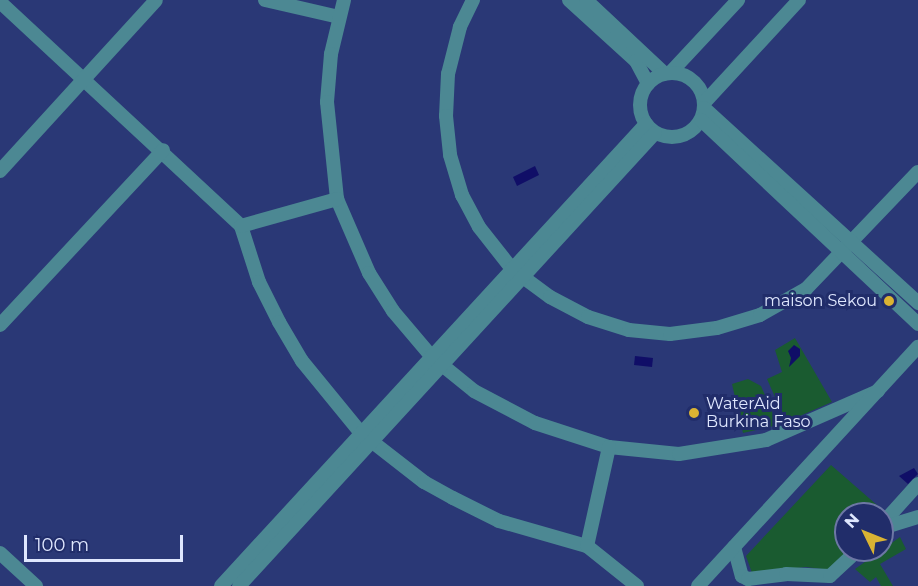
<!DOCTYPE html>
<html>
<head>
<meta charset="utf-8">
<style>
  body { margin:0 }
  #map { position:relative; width:918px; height:586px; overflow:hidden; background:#2a3876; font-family:Montserrat,sans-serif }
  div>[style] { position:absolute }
  .green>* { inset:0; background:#1a5b30 }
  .water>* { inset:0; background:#100e67 }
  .minor>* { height:14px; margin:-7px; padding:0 7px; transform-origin:7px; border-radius:7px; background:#4c8893 }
  .minor>.ring { margin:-7px; padding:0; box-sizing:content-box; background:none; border:14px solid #4c8893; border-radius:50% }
  .dots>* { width:16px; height:16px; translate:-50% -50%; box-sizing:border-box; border:3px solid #212d6a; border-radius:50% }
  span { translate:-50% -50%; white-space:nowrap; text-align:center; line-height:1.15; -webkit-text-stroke:6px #212d6a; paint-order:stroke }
  .poi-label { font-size:16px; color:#dfe7fe }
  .right { translate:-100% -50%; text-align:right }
  .left { translate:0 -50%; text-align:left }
  .north { position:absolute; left:834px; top:502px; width:60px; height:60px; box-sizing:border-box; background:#212d6a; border:2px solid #6d77a5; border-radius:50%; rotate:313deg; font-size:16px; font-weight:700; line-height:24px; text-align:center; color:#dfe7fe }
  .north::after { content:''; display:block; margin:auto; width:21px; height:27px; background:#dab333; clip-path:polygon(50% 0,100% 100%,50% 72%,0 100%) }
  .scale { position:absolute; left:24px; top:535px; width:159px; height:27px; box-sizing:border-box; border:3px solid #dfe7fe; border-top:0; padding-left:8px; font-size:18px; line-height:21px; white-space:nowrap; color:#dfe7fe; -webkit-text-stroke:4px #212d6a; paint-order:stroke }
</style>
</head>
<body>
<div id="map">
  <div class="green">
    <i style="clip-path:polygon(795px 338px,832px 402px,786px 422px,767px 379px,782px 372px,775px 350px)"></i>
    <i style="clip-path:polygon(748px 379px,761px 386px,778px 425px,743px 433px,732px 384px)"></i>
    <i style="clip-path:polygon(831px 465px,885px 512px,846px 514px,849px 550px,830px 570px,806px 567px,752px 573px,746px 556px)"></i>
    <i style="clip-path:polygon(900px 537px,906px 549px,880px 564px,893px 586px,881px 586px,876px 577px,870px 582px,855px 569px)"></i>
  </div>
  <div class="water">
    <i style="clip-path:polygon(535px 166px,539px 175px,517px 186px,513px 177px)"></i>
    <i style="clip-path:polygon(794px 345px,800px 349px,800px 356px,789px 367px,791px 358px,788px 351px)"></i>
    <i style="clip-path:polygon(635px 356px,653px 358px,652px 367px,634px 365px)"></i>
    <i style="clip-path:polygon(914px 468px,918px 474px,908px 484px,899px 476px)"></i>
  </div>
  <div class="minor">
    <i style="left:265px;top:0;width:76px;rotate:12.9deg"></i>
    <i style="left:344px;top:0;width:56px;rotate:103.5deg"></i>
    <i style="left:331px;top:54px;width:48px;rotate:94.8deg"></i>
    <i style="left:327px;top:102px;width:98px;rotate:84.1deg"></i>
    <i style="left:337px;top:199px;width:81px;rotate:66.6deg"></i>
    <i style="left:369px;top:273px;width:45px;rotate:57.7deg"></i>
    <i style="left:393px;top:311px;width:59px;rotate:49.8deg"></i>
    <i style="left:431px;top:356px;width:55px;rotate:39.1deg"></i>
    <i style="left:474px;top:391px;width:69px;rotate:27.7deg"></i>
    <i style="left:535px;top:423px;width:78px;rotate:18deg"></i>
    <i style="left:609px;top:447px;width:70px;rotate:5.7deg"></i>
    <i style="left:679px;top:454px;width:88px;rotate:-9.1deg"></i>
    <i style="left:766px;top:440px;width:122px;rotate:-23.6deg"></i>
    <i style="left:473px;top:0;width:30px;rotate:116deg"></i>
    <i style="left:460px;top:27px;width:49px;rotate:104.3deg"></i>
    <i style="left:448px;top:74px;width:42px;rotate:92.7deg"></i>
    <i style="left:446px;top:116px;width:39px;rotate:84deg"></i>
    <i style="left:450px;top:155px;width:42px;rotate:73.3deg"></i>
    <i style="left:462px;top:195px;width:36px;rotate:62deg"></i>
    <i style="left:479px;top:227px;width:53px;rotate:51.8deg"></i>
    <i style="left:512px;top:269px;width:47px;rotate:36.4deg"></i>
    <i style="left:550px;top:297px;width:43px;rotate:27.8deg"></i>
    <i style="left:588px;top:317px;width:43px;rotate:17.6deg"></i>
    <i style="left:629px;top:330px;width:41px;rotate:5.6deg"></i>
    <i style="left:670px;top:334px;width:47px;rotate:-7.3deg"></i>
    <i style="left:717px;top:328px;width:45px;rotate:-16.8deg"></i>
    <i style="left:760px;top:315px;width:53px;rotate:-29.5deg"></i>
    <i style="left:806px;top:289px;width:162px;rotate:-46.3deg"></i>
    <i style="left:569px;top:0;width:91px;rotate:42.3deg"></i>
    <i style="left:636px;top:61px;width:26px;rotate:62deg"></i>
    <i style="left:586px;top:0;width:108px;rotate:43.1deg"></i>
    <i style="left:0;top:2px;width:329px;rotate:42.9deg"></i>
    <i style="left:241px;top:226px;width:59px;rotate:72.2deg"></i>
    <i style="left:259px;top:282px;width:45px;rotate:63.4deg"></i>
    <i style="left:279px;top:322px;width:45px;rotate:59.5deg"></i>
    <i style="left:302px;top:361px;width:93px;rotate:50.7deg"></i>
    <i style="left:361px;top:433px;width:80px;rotate:37.9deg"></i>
    <i style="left:424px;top:482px;width:33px;rotate:29deg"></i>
    <i style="left:453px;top:498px;width:51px;rotate:26.6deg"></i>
    <i style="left:499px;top:521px;width:91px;rotate:15.9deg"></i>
    <i style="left:670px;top:73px;width:100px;rotate:-47deg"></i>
    <i class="ring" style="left:640px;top:73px;width:50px;height:50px"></i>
    <i style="left:704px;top:103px;width:140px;rotate:-47.3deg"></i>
    <i style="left:704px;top:108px;width:290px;rotate:42.3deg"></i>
    <i style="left:701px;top:120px;width:298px;rotate:43.2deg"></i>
    <i style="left:0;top:171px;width:231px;rotate:-47.6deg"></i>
    <i style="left:241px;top:226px;width:100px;rotate:-15.7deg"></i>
    <i style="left:0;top:325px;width:239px;rotate:-47deg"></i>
    <i style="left:609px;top:447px;width:101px;rotate:102.5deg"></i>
    <i style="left:587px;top:546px;width:64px;rotate:38.7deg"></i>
    <i style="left:882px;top:524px;width:54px;rotate:-48deg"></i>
    <i style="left:882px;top:528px;width:38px;rotate:-17deg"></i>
    <i style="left:734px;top:547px;width:30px;rotate:75deg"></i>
    <i style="left:742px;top:576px;width:7px;rotate:27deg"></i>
    <i style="left:748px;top:579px;width:38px;rotate:-7deg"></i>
    <i style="left:786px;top:574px;width:44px;rotate:2.6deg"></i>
    <i style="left:830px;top:576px;width:38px;rotate:-43deg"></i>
    <i style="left:0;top:553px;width:49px;rotate:42.5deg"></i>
    <i style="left:221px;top:586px;width:628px;rotate:-47.39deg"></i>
    <i style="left:239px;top:586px;width:615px;rotate:-47.44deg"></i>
    <i style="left:698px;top:586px;width:325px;rotate:-47.4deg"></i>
  </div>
  <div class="dots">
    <i style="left:889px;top:301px;background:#dab333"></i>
    <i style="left:694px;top:413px;background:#dab333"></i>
  </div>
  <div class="poi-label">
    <span class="right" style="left:877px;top:301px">maison Sekou</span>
    <span class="left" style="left:706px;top:413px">WaterAid<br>Burkina Faso</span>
  </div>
  <div class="north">N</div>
  <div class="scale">100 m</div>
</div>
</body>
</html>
